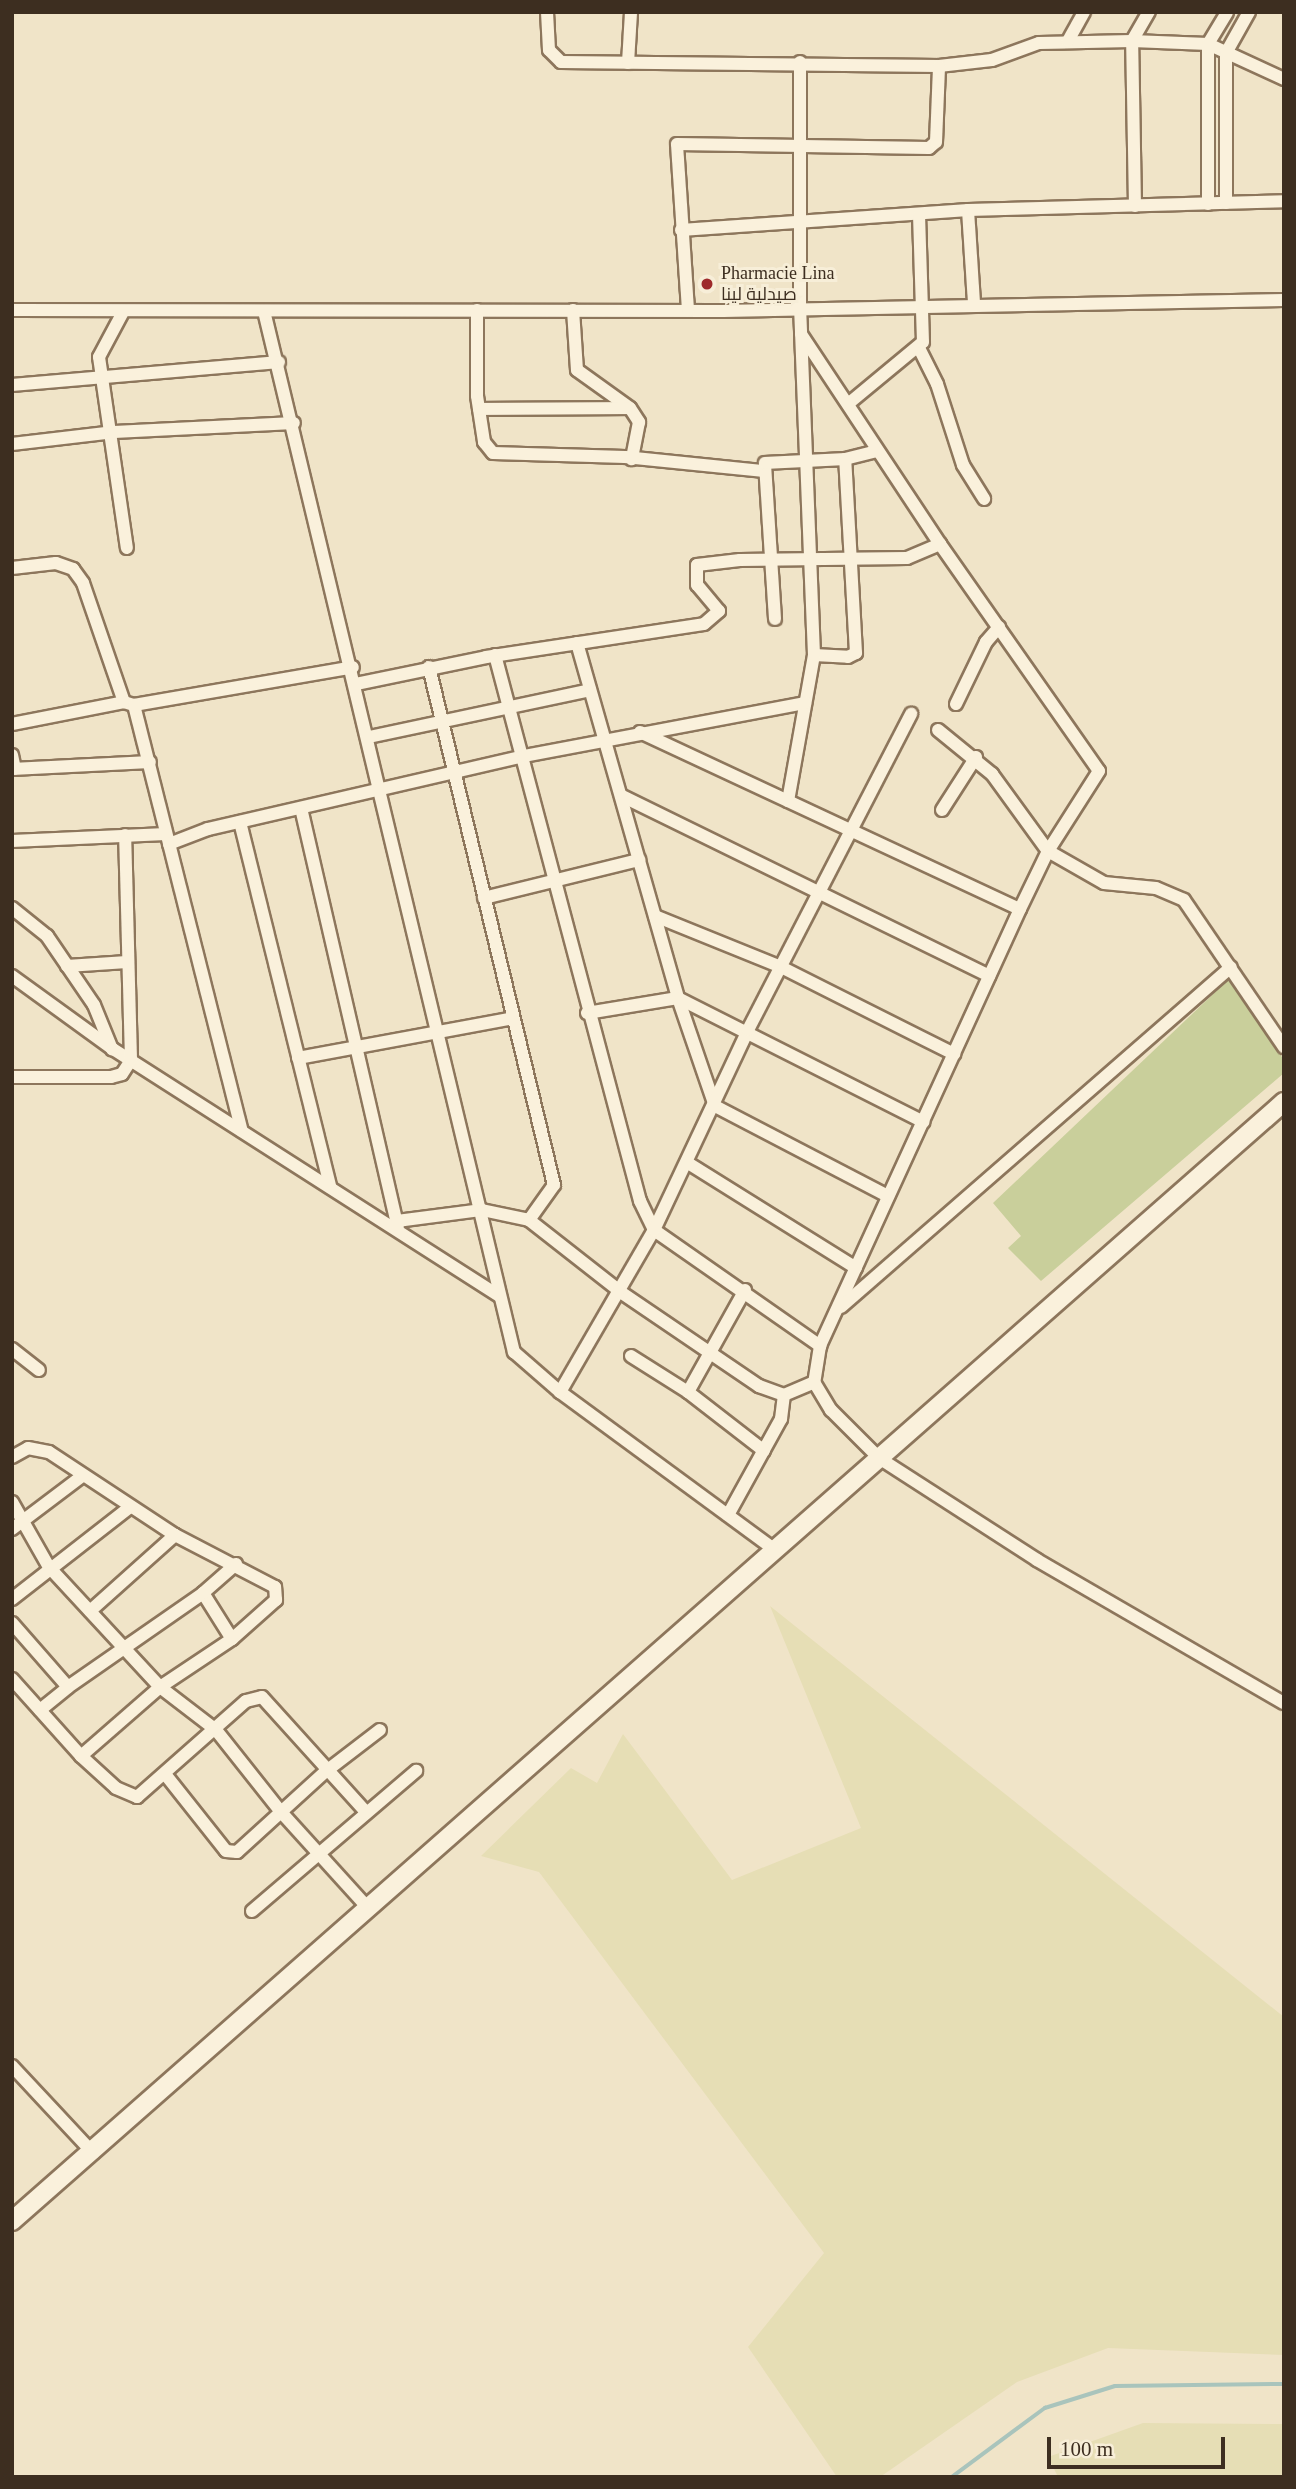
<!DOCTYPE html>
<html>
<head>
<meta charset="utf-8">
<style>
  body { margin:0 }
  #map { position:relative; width:1296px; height:2489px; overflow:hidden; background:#f0e4c8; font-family:"Times New Roman",Cairo,serif }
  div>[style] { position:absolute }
  .farmland>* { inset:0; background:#e6deb5 }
  .green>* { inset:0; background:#c9cf9b }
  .stream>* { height:3.5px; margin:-1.75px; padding:0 1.75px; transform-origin:1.75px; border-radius:1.75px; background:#a9c4bc }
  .roads { filter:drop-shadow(2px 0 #8d765c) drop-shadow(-2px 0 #8d765c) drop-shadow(0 2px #8d765c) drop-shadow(0 -2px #8d765c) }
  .street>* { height:12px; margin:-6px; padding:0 6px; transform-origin:6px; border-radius:6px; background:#faf1dc }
  .secondary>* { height:18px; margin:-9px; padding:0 9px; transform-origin:9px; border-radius:9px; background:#faf1dc }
  .dots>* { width:19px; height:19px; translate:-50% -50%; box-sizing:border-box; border:4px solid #f7eed8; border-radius:50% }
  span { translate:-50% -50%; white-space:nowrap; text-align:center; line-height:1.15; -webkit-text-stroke:6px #f7eed8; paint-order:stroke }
  .poi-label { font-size:18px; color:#3d2e20 }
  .left { translate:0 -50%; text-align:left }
  .frame { position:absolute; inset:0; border:14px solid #3d2e20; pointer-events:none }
  .scale { position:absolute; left:1047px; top:2437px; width:178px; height:32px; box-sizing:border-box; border:4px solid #3d2e20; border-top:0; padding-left:9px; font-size:21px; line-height:24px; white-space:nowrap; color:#3d2e20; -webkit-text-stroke:5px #f7eed8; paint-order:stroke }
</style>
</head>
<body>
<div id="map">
  <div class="farmland">
    <i style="clip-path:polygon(770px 1606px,1284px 2017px,1284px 2355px,1108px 2348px,1017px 2382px,880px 2477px,837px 2477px,748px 2347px,824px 2253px,539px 1872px,481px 1856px,571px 1768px,597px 1783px,623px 1734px,732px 1880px,861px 1828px)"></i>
    <i style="clip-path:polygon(1143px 2423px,1284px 2424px,1284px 2477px,1058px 2477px,1048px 2457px)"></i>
  </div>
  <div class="green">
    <i style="clip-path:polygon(1229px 979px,1284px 1060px,1284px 1073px,1041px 1281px,1008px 1248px,1021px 1236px,993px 1203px)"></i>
  </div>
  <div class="stream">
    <i style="left:952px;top:2477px;width:116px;rotate:-36.6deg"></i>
    <i style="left:1045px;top:2408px;width:73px;rotate:-17.4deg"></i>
    <i style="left:1115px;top:2386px;width:169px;rotate:-0.7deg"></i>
  </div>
  <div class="roads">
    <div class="street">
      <i style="left:547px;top:12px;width:38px;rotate:87deg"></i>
      <i style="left:549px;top:50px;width:17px;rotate:45deg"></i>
      <i style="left:561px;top:62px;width:378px;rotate:0.6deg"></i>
      <i style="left:939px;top:66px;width:53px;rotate:-6.5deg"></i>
      <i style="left:992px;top:60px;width:50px;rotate:-19.9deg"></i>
      <i style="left:1039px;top:43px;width:93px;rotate:-1.2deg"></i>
      <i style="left:1132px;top:41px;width:76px;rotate:2.3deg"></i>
      <i style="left:1208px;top:44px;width:84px;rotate:24.7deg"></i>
      <i style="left:1068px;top:41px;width:33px;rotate:-61deg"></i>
      <i style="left:628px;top:63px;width:51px;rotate:-86.6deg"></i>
      <i style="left:1226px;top:203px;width:150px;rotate:-90deg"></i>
      <i style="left:1226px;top:53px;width:47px;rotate:-60.7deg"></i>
      <i style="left:1208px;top:204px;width:160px;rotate:-90deg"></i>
      <i style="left:1208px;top:44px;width:37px;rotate:-59deg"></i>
      <i style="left:1135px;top:206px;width:165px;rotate:-91deg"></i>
      <i style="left:1132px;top:41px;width:34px;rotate:-60deg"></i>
      <i style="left:968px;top:210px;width:93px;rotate:86.3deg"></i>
      <i style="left:681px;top:230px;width:288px;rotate:-4deg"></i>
      <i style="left:968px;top:210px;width:316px;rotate:-1.6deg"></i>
      <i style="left:12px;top:310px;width:711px;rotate:0.08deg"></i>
      <i style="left:723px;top:311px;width:561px;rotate:-1.12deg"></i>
      <i style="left:477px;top:310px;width:86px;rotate:90deg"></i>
      <i style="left:477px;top:396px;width:47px;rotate:81.3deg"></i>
      <i style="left:484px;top:442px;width:14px;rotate:51deg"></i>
      <i style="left:493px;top:453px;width:132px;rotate:1.7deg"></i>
      <i style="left:625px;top:457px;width:140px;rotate:5.8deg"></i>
      <i style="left:573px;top:310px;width:60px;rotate:86.2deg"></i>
      <i style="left:577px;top:370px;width:65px;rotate:35.6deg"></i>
      <i style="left:630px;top:408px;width:17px;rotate:57deg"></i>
      <i style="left:639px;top:422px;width:38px;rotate:101deg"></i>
      <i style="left:688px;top:310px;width:166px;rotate:-93.8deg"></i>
      <i style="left:677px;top:144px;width:252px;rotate:0.9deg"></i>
      <i style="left:929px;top:148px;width:9px;rotate:-41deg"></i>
      <i style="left:936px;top:142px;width:76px;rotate:-87.7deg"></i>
      <i style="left:264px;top:311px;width:1071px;rotate:76.5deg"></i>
      <i style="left:514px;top:1352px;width:61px;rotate:41deg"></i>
      <i style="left:560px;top:1392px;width:267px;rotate:36.3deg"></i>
      <i style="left:123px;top:312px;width:51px;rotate:118.1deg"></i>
      <i style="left:99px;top:357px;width:193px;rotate:81.7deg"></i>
      <i style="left:801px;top:334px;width:252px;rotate:56.5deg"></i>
      <i style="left:940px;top:544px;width:277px;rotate:55deg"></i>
      <i style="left:1099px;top:771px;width:95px;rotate:122.5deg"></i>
      <i style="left:1048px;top:851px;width:64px;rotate:115.8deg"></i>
      <i style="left:1020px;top:909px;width:481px;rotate:114.6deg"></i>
      <i style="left:820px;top:1346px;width:36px;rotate:99deg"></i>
      <i style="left:814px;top:1382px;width:33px;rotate:59deg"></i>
      <i style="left:831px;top:1410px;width:68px;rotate:45deg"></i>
      <i style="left:879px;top:1458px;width:188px;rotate:32.8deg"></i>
      <i style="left:1037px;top:1560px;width:285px;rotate:30.1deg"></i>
      <i style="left:919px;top:348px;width:40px;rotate:63.4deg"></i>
      <i style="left:937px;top:384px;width:85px;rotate:72.2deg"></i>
      <i style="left:963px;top:465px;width:40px;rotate:58deg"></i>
      <i style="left:12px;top:385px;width:268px;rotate:-4.9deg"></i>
      <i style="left:848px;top:404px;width:97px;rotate:-39.6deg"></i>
      <i style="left:923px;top:342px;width:127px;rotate:-91.8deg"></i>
      <i style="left:479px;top:409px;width:150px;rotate:-0.4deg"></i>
      <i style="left:12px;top:444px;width:103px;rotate:-6.7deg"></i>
      <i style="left:114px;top:432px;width:180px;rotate:-2.9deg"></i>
      <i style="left:12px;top:568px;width:44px;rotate:-6.5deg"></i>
      <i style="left:56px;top:563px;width:18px;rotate:19deg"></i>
      <i style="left:73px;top:569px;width:17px;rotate:54deg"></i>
      <i style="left:83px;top:583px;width:126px;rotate:71deg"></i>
      <i style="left:775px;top:619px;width:156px;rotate:-93.7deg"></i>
      <i style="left:765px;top:463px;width:80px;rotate:-2.9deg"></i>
      <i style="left:577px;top:643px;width:369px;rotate:74.1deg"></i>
      <i style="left:678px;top:998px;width:114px;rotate:71.1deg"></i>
      <i style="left:715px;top:1106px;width:195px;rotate:27.5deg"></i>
      <i style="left:495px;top:655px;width:565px;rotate:75.13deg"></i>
      <i style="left:640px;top:1201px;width:32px;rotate:64deg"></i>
      <i style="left:654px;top:1230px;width:203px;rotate:34.9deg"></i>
      <i style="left:814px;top:655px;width:34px;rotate:3deg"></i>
      <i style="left:848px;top:657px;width:9px;rotate:-27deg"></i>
      <i style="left:856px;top:653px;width:194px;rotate:-93.2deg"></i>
      <i style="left:845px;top:459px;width:33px;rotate:-14deg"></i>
      <i style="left:356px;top:684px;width:133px;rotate:-11.7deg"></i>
      <i style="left:486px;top:657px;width:220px;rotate:-8.6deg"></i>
      <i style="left:704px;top:624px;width:20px;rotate:-41deg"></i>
      <i style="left:719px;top:611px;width:34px;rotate:-130deg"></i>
      <i style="left:697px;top:585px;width:20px;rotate:-90deg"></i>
      <i style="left:697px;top:565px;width:43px;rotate:-6.6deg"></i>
      <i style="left:740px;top:560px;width:167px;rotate:-0.7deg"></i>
      <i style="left:907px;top:558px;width:36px;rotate:-23deg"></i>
      <i style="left:956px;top:704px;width:69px;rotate:-64.2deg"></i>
      <i style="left:986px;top:642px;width:20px;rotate:-49deg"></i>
      <i style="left:134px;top:705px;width:222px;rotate:-9.8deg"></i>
      <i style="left:12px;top:724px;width:114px;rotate:-11.1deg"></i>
      <i style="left:124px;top:702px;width:10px;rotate:17deg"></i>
      <i style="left:134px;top:705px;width:439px;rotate:75.8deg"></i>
      <i style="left:938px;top:730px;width:70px;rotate:39.2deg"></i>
      <i style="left:992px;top:774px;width:95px;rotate:54deg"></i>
      <i style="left:1048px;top:851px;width:64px;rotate:29.7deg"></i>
      <i style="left:1104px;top:883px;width:52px;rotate:5.5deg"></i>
      <i style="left:1156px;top:888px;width:30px;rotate:23deg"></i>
      <i style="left:1184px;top:900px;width:178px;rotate:55.8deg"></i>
      <i style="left:640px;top:732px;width:419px;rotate:25deg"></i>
      <i style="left:369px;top:737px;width:226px;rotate:-12deg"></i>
      <i style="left:12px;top:755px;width:14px;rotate:78deg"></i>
      <i style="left:12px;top:769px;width:138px;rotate:-2.9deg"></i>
      <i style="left:622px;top:796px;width:409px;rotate:26.1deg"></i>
      <i style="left:788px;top:801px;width:148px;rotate:-79.9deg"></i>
      <i style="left:814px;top:655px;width:346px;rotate:-92.3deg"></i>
      <i style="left:800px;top:309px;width:247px;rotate:-90deg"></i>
      <i style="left:301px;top:808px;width:430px;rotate:77deg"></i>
      <i style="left:942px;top:810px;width:63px;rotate:-57.3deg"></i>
      <i style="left:240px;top:822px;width:376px;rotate:76.1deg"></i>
      <i style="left:12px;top:841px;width:154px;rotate:-2.6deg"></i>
      <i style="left:169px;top:844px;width:42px;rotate:-21deg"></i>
      <i style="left:208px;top:829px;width:324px;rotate:-13deg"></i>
      <i style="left:524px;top:756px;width:286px;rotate:-10.7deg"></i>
      <i style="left:484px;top:898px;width:160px;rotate:-13.8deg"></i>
      <i style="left:12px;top:908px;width:45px;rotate:38.7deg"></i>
      <i style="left:47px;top:936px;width:83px;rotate:55.7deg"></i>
      <i style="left:94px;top:1005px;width:48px;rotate:67.8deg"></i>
      <i style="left:655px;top:916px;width:136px;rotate:22deg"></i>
      <i style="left:781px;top:967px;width:194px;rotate:26.7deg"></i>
      <i style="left:67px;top:966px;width:60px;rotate:-3.8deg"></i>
      <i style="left:12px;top:976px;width:125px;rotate:35.9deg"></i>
      <i style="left:113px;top:1049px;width:458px;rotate:32.6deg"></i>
      <i style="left:587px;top:1013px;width:92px;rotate:-9.4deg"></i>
      <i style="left:678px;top:998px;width:275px;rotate:26.8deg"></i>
      <i style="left:298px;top:1058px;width:219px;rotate:-10.5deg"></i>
      <i style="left:12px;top:1077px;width:99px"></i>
      <i style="left:111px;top:1077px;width:11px;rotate:-15deg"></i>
      <i style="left:122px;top:1074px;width:17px;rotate:-57deg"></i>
      <i style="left:131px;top:1060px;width:225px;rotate:-91.5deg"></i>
      <i style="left:688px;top:1163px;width:198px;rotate:32deg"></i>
      <i style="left:529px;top:1220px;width:118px;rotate:38.1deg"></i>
      <i style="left:622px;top:1293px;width:166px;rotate:34.2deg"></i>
      <i style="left:759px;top:1386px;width:27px;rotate:20deg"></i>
      <i style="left:784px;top:1395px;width:33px;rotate:-23deg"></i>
      <i style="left:397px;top:1221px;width:86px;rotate:-7.4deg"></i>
      <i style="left:482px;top:1210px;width:48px;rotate:12deg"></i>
      <i style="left:529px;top:1220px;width:43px;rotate:-54.5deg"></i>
      <i style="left:554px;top:1185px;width:533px;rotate:-103.57deg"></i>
      <i style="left:745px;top:1290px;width:117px;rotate:119.2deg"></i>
      <i style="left:688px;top:1392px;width:96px;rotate:37.8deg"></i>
      <i style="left:841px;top:1307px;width:517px;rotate:-41.08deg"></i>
      <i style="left:12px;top:1349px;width:34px;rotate:38deg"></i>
      <i style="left:631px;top:1356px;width:67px;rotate:32.3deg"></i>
      <i style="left:560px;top:1392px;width:187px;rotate:-59.9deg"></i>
      <i style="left:654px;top:1230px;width:221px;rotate:-64.8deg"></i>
      <i style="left:748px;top:1030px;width:356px;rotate:-62.7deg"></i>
      <i style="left:12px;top:1457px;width:18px;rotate:-29deg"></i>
      <i style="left:28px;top:1448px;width:21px;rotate:11deg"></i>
      <i style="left:49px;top:1452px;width:151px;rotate:33.4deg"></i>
      <i style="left:175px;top:1535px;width:114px;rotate:138.2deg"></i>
      <i style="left:12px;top:1502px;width:75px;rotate:60.4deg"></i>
      <i style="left:49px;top:1567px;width:163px;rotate:47.2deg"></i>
      <i style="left:160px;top:1687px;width:71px;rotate:37.5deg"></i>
      <i style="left:216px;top:1730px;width:105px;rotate:51.6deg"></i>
      <i style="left:281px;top:1812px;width:131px;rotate:47.8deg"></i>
      <i style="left:728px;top:1515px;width:110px;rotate:-61.1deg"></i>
      <i style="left:781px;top:1419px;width:24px;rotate:-83deg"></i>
      <i style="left:12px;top:1529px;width:88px;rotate:-37.1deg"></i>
      <i style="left:203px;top:1593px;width:54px;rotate:57.8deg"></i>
      <i style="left:12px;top:1599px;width:150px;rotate:-37.9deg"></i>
      <i style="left:12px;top:1623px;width:85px;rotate:48.8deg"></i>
      <i style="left:68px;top:1687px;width:165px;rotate:-34.8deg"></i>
      <i style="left:203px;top:1593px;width:44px;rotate:-41.3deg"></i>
      <i style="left:12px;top:1679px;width:103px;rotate:48.1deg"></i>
      <i style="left:81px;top:1756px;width:47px;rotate:42.4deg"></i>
      <i style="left:116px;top:1788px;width:23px;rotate:23deg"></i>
      <i style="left:137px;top:1797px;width:145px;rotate:-41.4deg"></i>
      <i style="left:246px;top:1701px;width:16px;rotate:-14deg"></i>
      <i style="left:262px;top:1697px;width:152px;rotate:47.9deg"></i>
      <i style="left:40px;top:1710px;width:36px;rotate:-39deg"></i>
      <i style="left:81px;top:1756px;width:105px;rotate:-41.1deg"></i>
      <i style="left:160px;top:1687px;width:87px;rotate:-33.7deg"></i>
      <i style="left:232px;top:1639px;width:59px;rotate:-41.6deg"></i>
      <i style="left:276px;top:1600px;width:13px;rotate:-94deg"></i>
      <i style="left:275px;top:1587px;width:113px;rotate:-152.5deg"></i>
      <i style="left:165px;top:1774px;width:98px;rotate:51.6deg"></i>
      <i style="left:226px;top:1851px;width:11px;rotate:5deg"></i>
      <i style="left:237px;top:1852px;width:119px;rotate:-42.3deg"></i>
      <i style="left:325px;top:1772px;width:69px;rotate:-37.4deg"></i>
      <i style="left:252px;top:1911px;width:216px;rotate:-40.5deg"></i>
      <i style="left:12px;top:2066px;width:119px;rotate:47deg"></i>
    </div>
    <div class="secondary">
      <i style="left:12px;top:2221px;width:1694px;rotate:-41.34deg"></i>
    </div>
  </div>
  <div class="dots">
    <i style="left:707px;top:284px;background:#9e2a2b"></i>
  </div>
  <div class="poi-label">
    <span class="left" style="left:721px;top:284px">Pharmacie Lina<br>صيدلية لينا</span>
  </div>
  <div class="frame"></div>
  <div class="scale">100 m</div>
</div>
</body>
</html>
